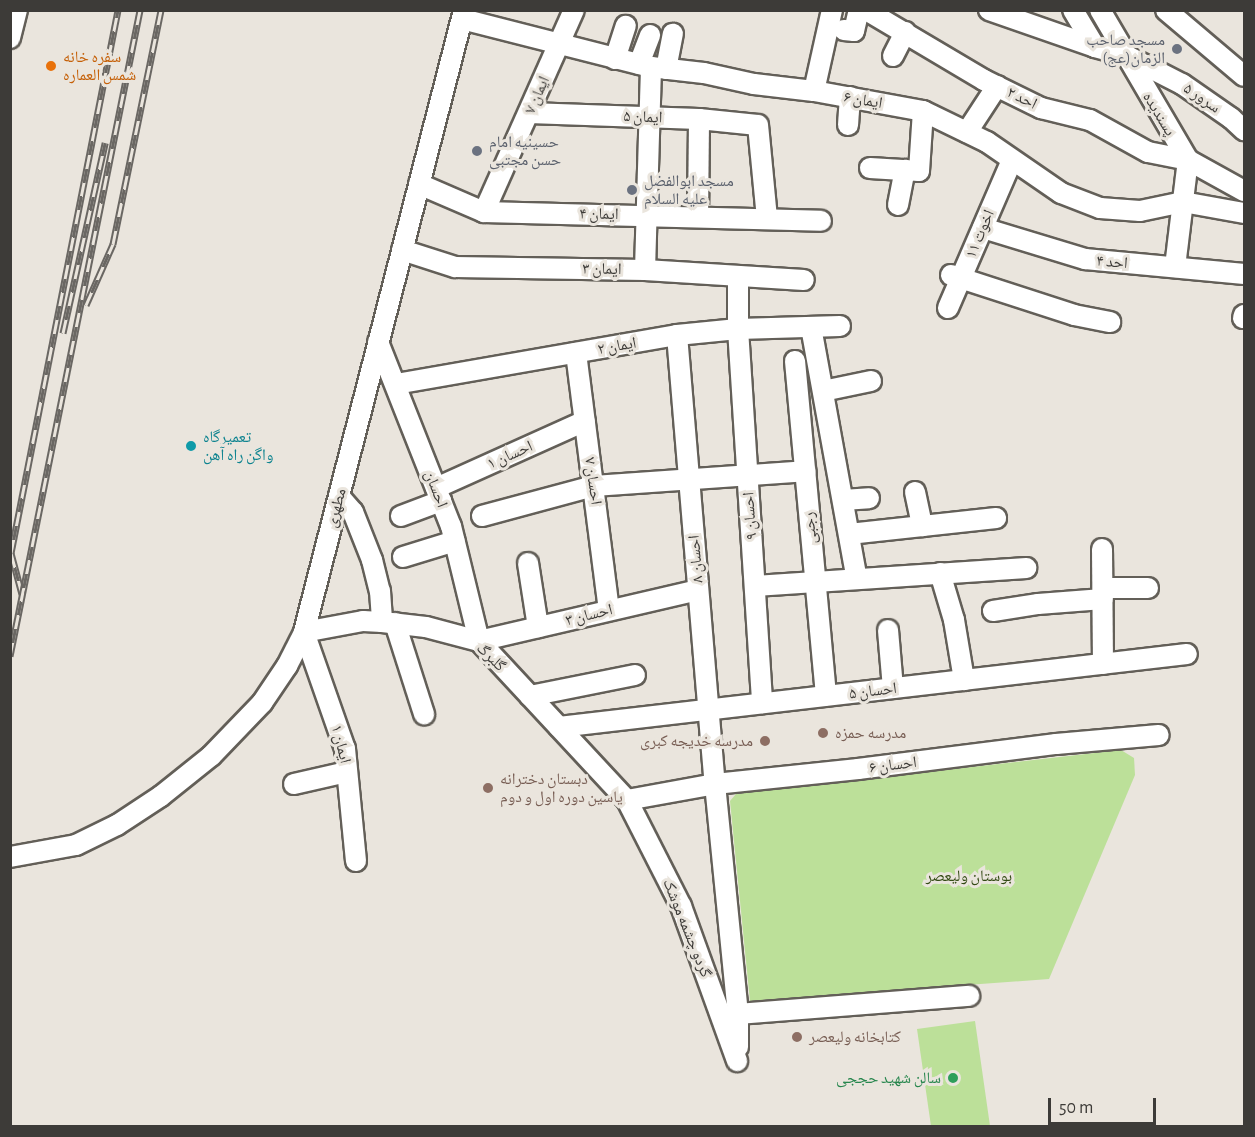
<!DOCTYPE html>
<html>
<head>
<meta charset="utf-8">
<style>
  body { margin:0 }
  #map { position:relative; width:1255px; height:1137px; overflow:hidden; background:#eae5dd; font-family:"Alegreya Sans","Noto Naskh Arabic",sans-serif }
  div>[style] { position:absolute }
  .green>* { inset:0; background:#bce099 }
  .roads { filter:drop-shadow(2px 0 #635f58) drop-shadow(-2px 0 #635f58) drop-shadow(0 2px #635f58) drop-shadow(0 -2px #635f58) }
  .minor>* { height:20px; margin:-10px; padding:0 10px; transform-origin:10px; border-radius:10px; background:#fff }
  .rail>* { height:7px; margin-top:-3.5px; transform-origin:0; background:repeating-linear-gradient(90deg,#eae5dd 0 14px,#6a6763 0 28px); box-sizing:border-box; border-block:2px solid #6a6763 }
  .dots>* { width:16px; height:16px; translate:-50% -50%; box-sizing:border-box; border:3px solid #eae5dd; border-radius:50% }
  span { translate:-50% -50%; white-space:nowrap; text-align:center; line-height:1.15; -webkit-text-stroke:6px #eae5dd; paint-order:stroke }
  .worship-label { font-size:16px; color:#5b616d }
  .right { translate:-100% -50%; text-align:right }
  .left { translate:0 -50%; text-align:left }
  .food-label { font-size:16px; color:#c56008 }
  .street-label { font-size:16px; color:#3d3b38 }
  .culture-label { font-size:16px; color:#0d838f }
  .education-label { font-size:16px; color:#785e54 }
  .park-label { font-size:16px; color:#324a13 }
  .leisure-label { font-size:16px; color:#27864d }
  .frame { position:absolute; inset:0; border:12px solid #3d3b38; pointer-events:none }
  .scale { position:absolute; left:1048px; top:1098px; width:108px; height:27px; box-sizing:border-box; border:3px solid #3d3b38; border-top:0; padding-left:8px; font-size:18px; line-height:21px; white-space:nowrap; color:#3d3b38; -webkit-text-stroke:4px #eae5dd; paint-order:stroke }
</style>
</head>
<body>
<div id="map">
  <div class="green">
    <i style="clip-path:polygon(1121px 750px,1134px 758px,1135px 775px,1049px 979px,750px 1001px,730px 801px,736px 794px)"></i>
    <i style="clip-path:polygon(975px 1021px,990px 1126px,931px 1126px,917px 1029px)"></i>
  </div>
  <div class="roads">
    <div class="minor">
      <i style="left:866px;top:10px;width:137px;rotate:30.7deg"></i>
      <i style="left:984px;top:80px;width:64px;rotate:26.2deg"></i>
      <i style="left:1041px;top:108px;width:50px;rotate:13.8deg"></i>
      <i style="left:1090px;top:120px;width:66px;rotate:28.9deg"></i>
      <i style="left:1148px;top:152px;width:41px;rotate:11.3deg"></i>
      <i style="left:989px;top:10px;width:112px;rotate:19.2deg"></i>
      <i style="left:1095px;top:47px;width:31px;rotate:15deg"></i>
      <i style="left:1125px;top:55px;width:64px;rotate:27deg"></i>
      <i style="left:1182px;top:84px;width:60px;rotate:34.8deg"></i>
      <i style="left:1231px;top:118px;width:18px;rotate:43deg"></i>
      <i style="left:1073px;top:10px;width:43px;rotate:59.3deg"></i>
      <i style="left:1100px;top:10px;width:174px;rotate:59.6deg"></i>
      <i style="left:1188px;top:160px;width:64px;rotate:29deg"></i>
      <i style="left:1166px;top:10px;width:102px;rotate:40.2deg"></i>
      <i style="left:462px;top:19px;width:195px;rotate:14.3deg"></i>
      <i style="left:651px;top:67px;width:53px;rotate:6.5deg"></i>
      <i style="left:704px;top:73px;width:51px;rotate:12.4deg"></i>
      <i style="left:754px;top:84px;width:60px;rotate:6.7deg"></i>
      <i style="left:814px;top:91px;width:111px;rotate:10.4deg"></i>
      <i style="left:923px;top:111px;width:71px;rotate:25.8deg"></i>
      <i style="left:987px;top:142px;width:90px;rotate:34.6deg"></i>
      <i style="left:1061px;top:193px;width:42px;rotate:21deg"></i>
      <i style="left:1100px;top:208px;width:40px;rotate:4.3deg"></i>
      <i style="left:1140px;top:211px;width:44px;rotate:-11.8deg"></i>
      <i style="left:1183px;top:202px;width:62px;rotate:10.2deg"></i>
      <i style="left:844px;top:30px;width:10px;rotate:6deg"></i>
      <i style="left:854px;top:31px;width:22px;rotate:-77deg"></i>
      <i style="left:10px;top:38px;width:29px;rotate:-76deg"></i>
      <i style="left:893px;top:56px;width:27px;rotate:-63deg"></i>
      <i style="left:615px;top:59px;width:35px;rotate:-72deg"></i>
      <i style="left:639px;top:64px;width:31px;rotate:-69deg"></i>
      <i style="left:666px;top:69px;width:36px;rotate:-79deg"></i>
      <i style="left:814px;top:91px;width:83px;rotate:-77.5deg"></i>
      <i style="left:529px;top:113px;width:170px;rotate:2deg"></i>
      <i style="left:699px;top:119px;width:59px;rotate:5.8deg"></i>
      <i style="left:758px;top:125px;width:94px;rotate:84.5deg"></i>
      <i style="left:848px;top:125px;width:28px;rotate:-86deg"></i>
      <i style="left:967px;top:132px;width:55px;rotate:-56.9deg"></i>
      <i style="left:870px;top:168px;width:49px;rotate:3.5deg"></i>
      <i style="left:919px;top:171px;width:60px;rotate:-86.2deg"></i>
      <i style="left:419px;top:184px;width:71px;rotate:23.3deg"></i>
      <i style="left:484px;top:212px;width:337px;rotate:1.5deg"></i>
      <i style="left:898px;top:205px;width:36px;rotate:-79deg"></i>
      <i style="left:484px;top:212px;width:221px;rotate:-66deg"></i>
      <i style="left:698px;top:217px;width:98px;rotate:-89.4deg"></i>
      <i style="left:983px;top:228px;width:107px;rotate:16.9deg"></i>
      <i style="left:1085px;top:259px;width:160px;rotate:5.4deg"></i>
      <i style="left:402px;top:250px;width:56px;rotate:17.8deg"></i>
      <i style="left:455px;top:267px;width:190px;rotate:0.9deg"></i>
      <i style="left:645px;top:270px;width:159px;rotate:3.6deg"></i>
      <i style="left:1175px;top:267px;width:108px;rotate:-83.1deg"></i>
      <i style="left:645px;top:270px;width:203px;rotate:-88.3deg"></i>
      <i style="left:951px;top:275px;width:129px;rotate:18deg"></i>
      <i style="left:1074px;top:315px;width:37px;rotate:11deg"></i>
      <i style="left:738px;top:276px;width:53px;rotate:90deg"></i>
      <i style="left:738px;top:329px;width:375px;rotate:86.3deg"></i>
      <i style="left:948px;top:308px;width:161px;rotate:-66.6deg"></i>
      <i style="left:1243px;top:318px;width:3px;rotate:-72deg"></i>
      <i style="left:811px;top:327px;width:256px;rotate:79.7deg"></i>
      <i style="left:677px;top:335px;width:451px;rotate:85.2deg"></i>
      <i style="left:715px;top:784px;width:231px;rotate:84.3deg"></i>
      <i style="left:738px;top:1014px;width:33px;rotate:90deg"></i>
      <i style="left:378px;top:342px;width:198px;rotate:68.4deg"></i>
      <i style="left:451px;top:526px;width:118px;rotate:76.3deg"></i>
      <i style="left:479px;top:641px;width:225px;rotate:-13.1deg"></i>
      <i style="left:576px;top:353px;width:258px;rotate:82.7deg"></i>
      <i style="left:795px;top:361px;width:336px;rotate:84.7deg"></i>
      <i style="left:396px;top:384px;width:285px;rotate:-9.9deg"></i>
      <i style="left:677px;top:335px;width:61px;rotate:-5.6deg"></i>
      <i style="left:738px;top:329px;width:102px;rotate:-1.7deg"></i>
      <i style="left:823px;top:391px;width:49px;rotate:-11.8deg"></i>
      <i style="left:436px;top:488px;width:163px;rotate:-24.2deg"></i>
      <i style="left:915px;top:492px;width:35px;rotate:78deg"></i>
      <i style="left:339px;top:496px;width:21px;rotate:49deg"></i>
      <i style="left:353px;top:512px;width:52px;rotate:68.4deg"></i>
      <i style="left:372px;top:560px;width:32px;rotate:76deg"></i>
      <i style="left:380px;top:591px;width:31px;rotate:86deg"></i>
      <i style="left:843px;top:500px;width:26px;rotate:-4deg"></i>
      <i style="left:401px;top:516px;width:43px;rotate:-20.6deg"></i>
      <i style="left:482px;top:516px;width:115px;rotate:-15.1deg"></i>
      <i style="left:593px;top:486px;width:213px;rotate:-4deg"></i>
      <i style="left:849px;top:534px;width:148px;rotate:-6.2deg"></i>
      <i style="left:1102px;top:549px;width:115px;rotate:89.5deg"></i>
      <i style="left:403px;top:557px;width:54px;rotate:-17.1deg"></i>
      <i style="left:528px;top:563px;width:65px;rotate:81.1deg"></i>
      <i style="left:940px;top:573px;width:49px;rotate:73.4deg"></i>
      <i style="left:954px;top:620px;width:61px;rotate:80.5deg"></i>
      <i style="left:755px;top:586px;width:272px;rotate:-3.8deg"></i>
      <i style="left:1103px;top:588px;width:45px"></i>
      <i style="left:993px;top:611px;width:46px;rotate:-8.8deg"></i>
      <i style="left:1038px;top:604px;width:65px;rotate:-4.4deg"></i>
      <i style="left:395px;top:623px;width:96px;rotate:72.3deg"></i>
      <i style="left:888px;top:630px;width:58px;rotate:85.1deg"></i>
      <i style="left:530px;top:696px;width:107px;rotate:-11.3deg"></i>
      <i style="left:559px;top:727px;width:632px;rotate:-6.63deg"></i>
      <i style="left:294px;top:784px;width:54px;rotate:-12.8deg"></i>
      <i style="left:627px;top:800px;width:89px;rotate:-10.3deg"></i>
      <i style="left:715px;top:784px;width:144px;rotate:-6deg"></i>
      <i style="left:858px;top:769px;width:200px;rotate:-7.2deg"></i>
      <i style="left:1056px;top:744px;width:103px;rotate:-5deg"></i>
      <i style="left:10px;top:857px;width:67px;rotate:-10.3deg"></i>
      <i style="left:76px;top:845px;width:46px;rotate:-26deg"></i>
      <i style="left:117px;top:825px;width:53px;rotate:-33.4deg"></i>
      <i style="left:161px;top:796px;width:64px;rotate:-38.7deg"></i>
      <i style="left:211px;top:756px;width:74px;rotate:-46.1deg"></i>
      <i style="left:262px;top:703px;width:45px;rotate:-56deg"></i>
      <i style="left:287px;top:666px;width:38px;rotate:-63deg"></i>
      <i style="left:304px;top:632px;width:642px;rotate:-75.57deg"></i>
      <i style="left:356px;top:861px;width:113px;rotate:-95.6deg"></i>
      <i style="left:345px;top:749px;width:124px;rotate:-109.3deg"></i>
      <i style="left:304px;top:632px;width:60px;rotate:-10.6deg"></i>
      <i style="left:363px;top:621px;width:19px;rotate:3deg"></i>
      <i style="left:382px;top:622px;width:44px;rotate:6.5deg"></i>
      <i style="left:426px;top:627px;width:55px;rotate:14.8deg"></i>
      <i style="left:479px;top:641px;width:217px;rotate:47.1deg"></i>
      <i style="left:627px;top:800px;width:119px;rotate:63deg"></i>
      <i style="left:681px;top:906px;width:165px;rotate:70.1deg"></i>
      <i style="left:738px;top:1014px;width:232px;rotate:-4.5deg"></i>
    </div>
  </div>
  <div class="rail">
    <i style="left:86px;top:305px;width:67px;rotate:-66.1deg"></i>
    <i style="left:113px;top:244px;width:239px;rotate:-78.4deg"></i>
    <i style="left:63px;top:333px;width:195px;rotate:-77.5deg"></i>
    <i style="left:22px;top:594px;width:42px;rotate:-105deg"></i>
    <i style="left:11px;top:553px;width:553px;rotate:-78.85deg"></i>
    <i style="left:10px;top:656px;width:659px;rotate:-78.62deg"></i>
  </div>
  <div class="dots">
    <i style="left:1177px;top:49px;background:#6b7280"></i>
    <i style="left:51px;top:66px;background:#e8710a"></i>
    <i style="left:477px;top:151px;background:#6b7280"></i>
    <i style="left:632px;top:190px;background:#6b7280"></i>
    <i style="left:191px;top:446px;background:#0f9aa8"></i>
    <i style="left:823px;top:733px;background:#8d6e63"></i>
    <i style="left:765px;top:741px;background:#8d6e63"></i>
    <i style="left:488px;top:788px;background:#8d6e63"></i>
    <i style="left:797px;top:1037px;background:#8d6e63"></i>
    <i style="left:953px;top:1078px;background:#2e9e5b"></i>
  </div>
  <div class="worship-label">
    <span class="right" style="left:1165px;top:49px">مسجد صاحب<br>الزمان(عج)</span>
    <span class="left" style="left:489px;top:151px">حسینیه امام<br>حسن مجتبی</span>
    <span class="left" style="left:644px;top:190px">مسجد ابوالفضل<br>علیه السلام</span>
  </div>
  <div class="food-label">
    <span class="left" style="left:63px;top:66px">سفره خانه<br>شمس العماره</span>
  </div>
  <div class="street-label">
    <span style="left:537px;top:95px;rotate:-66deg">ایمان ۷</span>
    <span style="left:1022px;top:98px;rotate:26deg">احد ۲</span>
    <span style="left:1202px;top:98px;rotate:34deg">سرور ۵</span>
    <span style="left:863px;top:100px;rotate:10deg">ایمان ۶</span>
    <span style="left:1159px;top:114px;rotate:59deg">پسندیده</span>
    <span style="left:643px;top:117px;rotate:2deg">ایمان ۵</span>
    <span style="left:599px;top:214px;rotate:1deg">ایمان ۴</span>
    <span style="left:980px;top:234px;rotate:-67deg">اخوت ۱۱</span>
    <span style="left:1112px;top:262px;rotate:5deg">احد ۴</span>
    <span style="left:602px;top:269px;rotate:1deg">ایمان ۳</span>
    <span style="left:617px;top:346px;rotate:-10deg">ایمان ۲</span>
    <span style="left:510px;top:455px;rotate:-24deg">احسان ۱</span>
    <span style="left:593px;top:481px;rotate:82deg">احسان ۷</span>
    <span style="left:436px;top:489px;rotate:69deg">احسان</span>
    <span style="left:336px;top:508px;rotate:-75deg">مطهری</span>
    <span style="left:750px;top:516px;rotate:-94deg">احسان ۹</span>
    <span style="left:810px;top:528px;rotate:-95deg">رجبی</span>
    <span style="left:696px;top:559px;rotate:-95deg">احسان ۸</span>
    <span style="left:589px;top:615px;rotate:-14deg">احسان ۳</span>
    <span style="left:491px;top:657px;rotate:44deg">گلبرگ</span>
    <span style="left:873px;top:691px;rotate:-7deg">احسان ۵</span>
    <span style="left:341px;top:744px;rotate:76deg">ایمان ۱</span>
    <span style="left:893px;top:765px;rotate:-7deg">احسان ۶</span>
    <span style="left:687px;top:928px;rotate:68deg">گردو چشمه موشک</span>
  </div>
  <div class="culture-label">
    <span class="left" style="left:203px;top:446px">تعمیرگاه<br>واگن راه آهن</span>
  </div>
  <div class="education-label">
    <span class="left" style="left:835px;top:733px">مدرسه حمزه</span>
    <span class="right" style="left:753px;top:741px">مدرسه خدیجه کبری</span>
    <span class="left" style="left:500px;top:788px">دبستان دخترانه<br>یاسین دوره اول و دوم</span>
    <span class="left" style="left:809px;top:1037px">کتابخانه ولیعصر</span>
  </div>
  <div class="park-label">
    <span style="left:969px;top:876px">بوستان ولیعصر</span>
  </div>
  <div class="leisure-label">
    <span class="right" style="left:941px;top:1078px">سالن شهید حججی</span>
  </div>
  <div class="frame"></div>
  <div class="scale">50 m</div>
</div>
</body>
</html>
